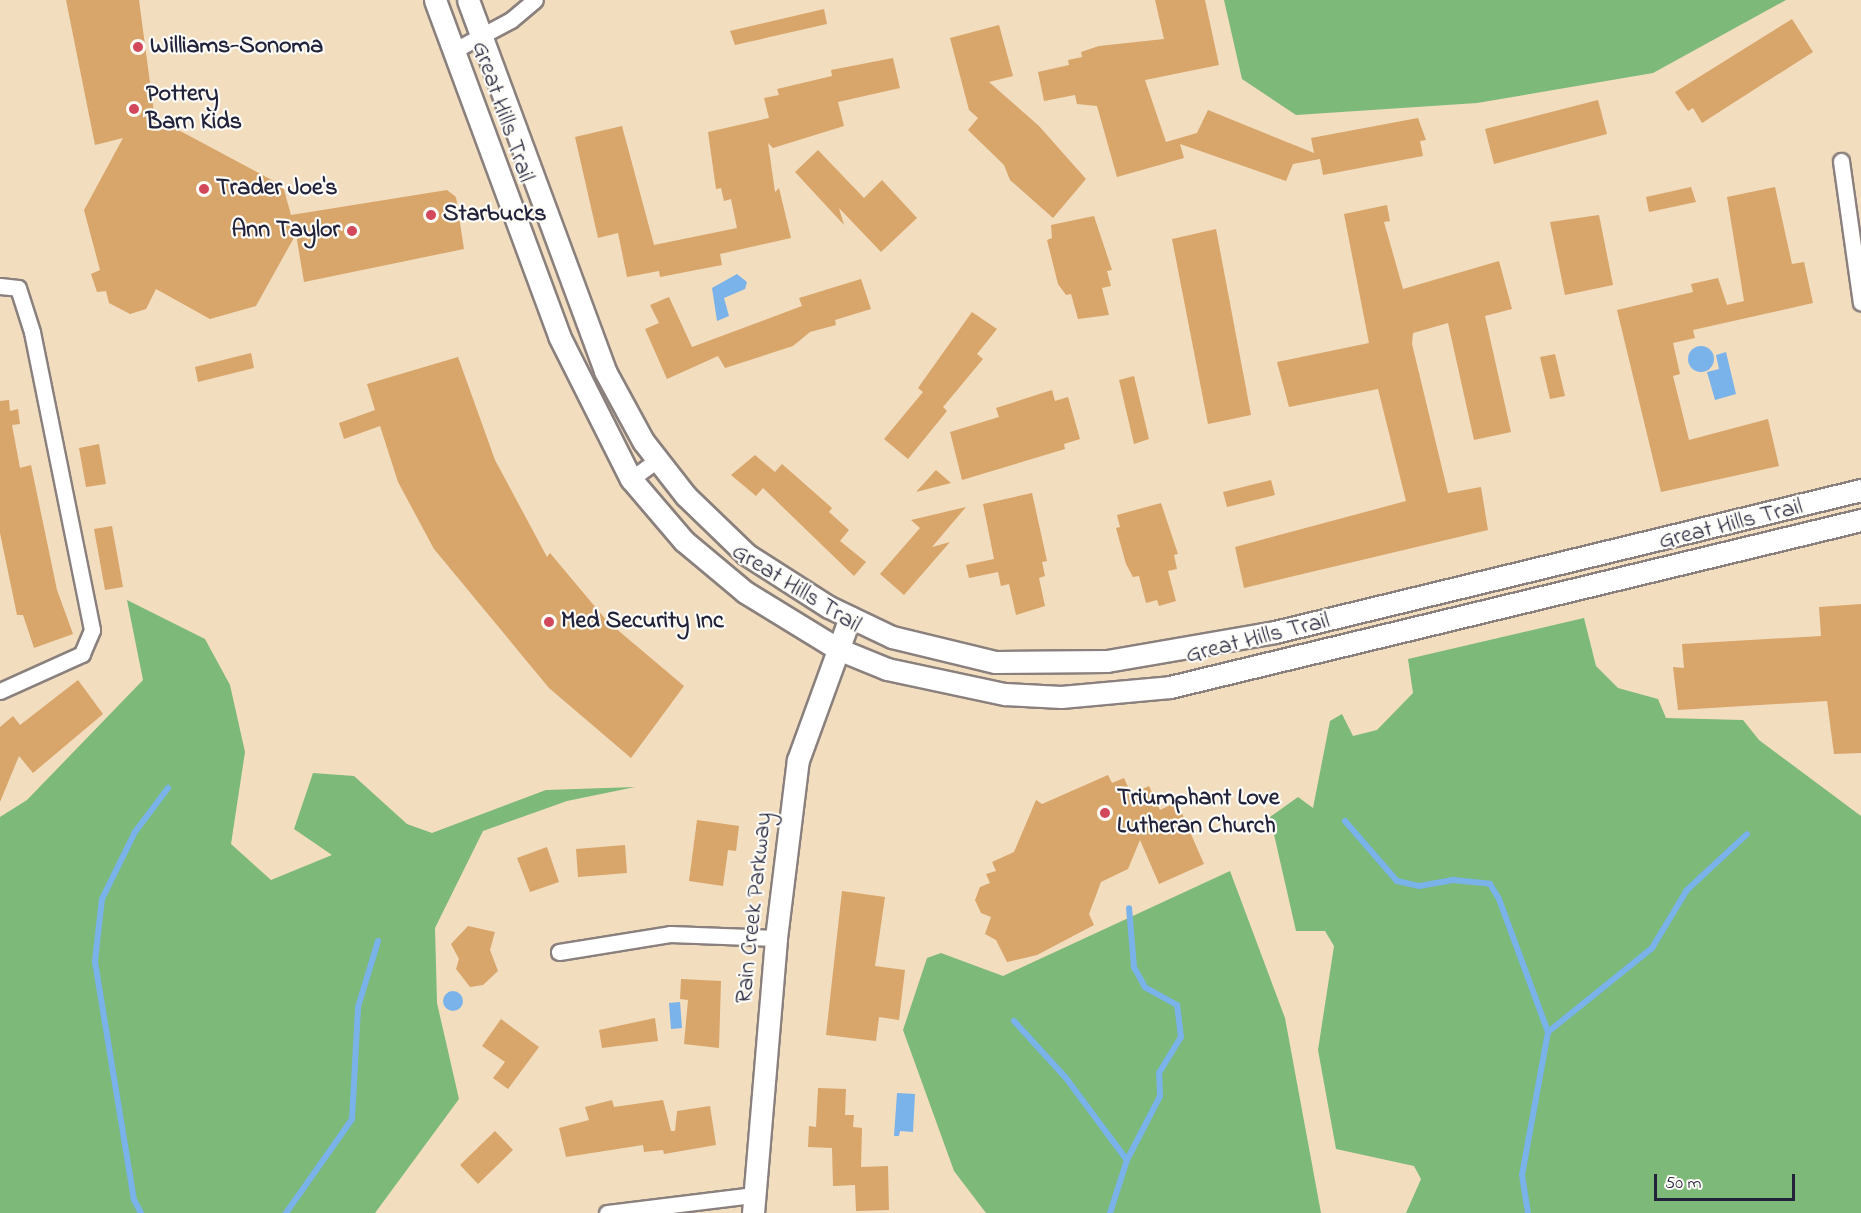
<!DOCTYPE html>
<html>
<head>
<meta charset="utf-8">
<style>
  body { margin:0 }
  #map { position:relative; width:1861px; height:1213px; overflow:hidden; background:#f2ddbf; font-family:"Indie Flower",sans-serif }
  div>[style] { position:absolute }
  .forest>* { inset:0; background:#7db978 }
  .water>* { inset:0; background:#7ab2ea }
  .round { border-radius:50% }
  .stream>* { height:6px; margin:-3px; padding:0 3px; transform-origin:3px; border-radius:3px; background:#7ab2ea }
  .building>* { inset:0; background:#d8a56a }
  .roads { filter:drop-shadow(2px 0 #8a807d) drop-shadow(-2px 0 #8a807d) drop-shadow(0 2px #8a807d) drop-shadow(0 -2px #8a807d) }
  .street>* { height:15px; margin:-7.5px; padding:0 7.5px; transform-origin:7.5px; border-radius:7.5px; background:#fff }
  .secondary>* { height:21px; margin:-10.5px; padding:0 10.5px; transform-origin:10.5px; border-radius:10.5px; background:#fff }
  .dots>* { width:16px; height:16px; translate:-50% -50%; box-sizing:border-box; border:3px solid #fdfcf7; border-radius:50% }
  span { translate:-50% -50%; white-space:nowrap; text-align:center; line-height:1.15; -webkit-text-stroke:4.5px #fdfcf7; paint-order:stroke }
  .poi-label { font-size:24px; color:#22223b; font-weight:700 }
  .left { translate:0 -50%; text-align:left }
  .right { translate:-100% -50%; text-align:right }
  .street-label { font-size:24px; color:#22223b }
  .scale { position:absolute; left:1654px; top:1174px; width:141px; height:27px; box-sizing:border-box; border:3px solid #22223b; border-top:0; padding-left:8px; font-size:18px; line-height:21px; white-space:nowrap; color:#22223b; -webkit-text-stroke:4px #fdfcf7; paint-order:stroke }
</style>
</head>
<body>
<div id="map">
  <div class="forest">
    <i style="clip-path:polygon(1224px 0,1786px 0,1653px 73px,1477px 103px,1296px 115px,1242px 79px)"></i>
    <i style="clip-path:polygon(127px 600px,205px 639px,230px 685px,245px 752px,231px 844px,271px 880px,332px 855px,294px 829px,313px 773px,354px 776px,407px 824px,432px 833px,546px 790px,635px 787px,567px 801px,483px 831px,435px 928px,437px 1003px,459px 1099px,375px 1213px,0 1213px,0 817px,27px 800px,143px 680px)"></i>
    <i style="clip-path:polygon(1584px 618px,1596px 666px,1618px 688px,1658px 699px,1666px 718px,1743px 720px,1759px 740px,1861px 816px,1861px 1213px,1406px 1213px,1421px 1179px,1414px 1166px,1336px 1149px,1318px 1050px,1334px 946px,1325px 931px,1296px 931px,1270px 817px,1298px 797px,1313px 808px,1330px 721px,1342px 714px,1353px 736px,1377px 730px,1413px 693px,1408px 659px)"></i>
    <i style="clip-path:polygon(1230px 871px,1285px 1018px,1321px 1213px,986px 1213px,954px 1171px,903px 1030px,927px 958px,941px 953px,1003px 976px)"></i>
  </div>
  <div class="water">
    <i style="clip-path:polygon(737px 274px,747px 282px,745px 289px,724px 298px,729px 316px,717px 321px,712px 288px)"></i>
    <i class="round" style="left:1688px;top:346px;width:26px;height:26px"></i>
    <i style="clip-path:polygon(1726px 352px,1736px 394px,1715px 400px,1707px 372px,1719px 369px,1716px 355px)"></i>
    <i class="round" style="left:443px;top:991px;width:20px;height:20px"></i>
    <i style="clip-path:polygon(680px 1002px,682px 1028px,671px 1029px,669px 1003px)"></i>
    <i style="clip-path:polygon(897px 1093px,915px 1094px,913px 1132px,900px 1131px,899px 1136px,894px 1136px)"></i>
  </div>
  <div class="stream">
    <i style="left:1345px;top:821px;width:79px;rotate:49.1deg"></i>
    <i style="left:1397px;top:881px;width:23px;rotate:13deg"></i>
    <i style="left:1419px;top:886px;width:36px;rotate:-10deg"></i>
    <i style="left:1454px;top:880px;width:36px;rotate:6deg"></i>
    <i style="left:1490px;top:884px;width:17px;rotate:59deg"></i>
    <i style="left:1499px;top:899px;width:142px;rotate:69.8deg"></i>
    <i style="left:1548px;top:1032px;width:145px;rotate:100.3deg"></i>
    <i style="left:1522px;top:1175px;width:38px;rotate:81deg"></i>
    <i style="left:1014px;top:1021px;width:77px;rotate:47.6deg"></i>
    <i style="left:1066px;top:1078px;width:102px;rotate:53.4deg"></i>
    <i style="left:1548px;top:1032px;width:134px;rotate:-38.9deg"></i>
    <i style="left:1652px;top:948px;width:68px;rotate:-58.9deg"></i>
    <i style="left:1687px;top:890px;width:82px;rotate:-43deg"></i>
    <i style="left:141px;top:1213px;width:15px;rotate:-118deg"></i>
    <i style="left:134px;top:1200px;width:242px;rotate:-99.3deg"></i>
    <i style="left:95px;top:961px;width:62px;rotate:-83.6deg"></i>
    <i style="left:102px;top:899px;width:75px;rotate:-63.8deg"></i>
    <i style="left:135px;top:832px;width:55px;rotate:-53.1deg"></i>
    <i style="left:286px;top:1213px;width:115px;rotate:-54.9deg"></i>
    <i style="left:352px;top:1119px;width:112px;rotate:-86.9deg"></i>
    <i style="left:358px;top:1007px;width:69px;rotate:-73.1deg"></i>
    <i style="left:1110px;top:1213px;width:56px;rotate:-72.2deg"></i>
    <i style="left:1127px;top:1160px;width:72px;rotate:-62.7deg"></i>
    <i style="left:1160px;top:1096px;width:23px;rotate:-92deg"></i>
    <i style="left:1159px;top:1073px;width:42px;rotate:-58.6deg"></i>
    <i style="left:1181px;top:1037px;width:32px;rotate:-97deg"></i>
    <i style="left:1177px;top:1005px;width:37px;rotate:-151deg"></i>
    <i style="left:1145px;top:987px;width:23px;rotate:-119deg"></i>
    <i style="left:1134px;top:967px;width:59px;rotate:-94.8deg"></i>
  </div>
  <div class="building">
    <i style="clip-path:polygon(66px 0,139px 0,156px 128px,169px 125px,283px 186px,291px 215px,447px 190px,456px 197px,464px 249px,304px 282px,296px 234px,256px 306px,210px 319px,156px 289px,146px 309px,130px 314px,109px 303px,106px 291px,97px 292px,91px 274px,100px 270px,84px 210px,123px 138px,95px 145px)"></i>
    <i style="clip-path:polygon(1155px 0,1205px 0,1219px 65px,1145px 80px,1166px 142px,1197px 133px,1208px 110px,1314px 153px,1311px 138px,1418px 118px,1426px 140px,1420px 141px,1423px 156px,1323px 175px,1320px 159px,1293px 164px,1286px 181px,1180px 144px,1184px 158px,1117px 177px,1097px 106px,1077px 104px,1075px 95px,1044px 101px,1038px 72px,1069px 65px,1068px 60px,1082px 57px,1081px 52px,1099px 46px,1164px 39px)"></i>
    <i style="clip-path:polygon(824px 9px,827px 24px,735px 45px,730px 31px)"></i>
    <i style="clip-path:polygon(1792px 19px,1813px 52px,1702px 123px,1693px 108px,1688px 111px,1675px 92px)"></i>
    <i style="clip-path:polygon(999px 25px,1013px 76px,989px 82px,1039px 126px,1086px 179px,1053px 218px,1010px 180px,1004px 165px,968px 130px,978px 118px,969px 110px,950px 38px)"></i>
    <i style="clip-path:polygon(893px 58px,900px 88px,838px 102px,844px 126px,773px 148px,768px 143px,775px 192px,779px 188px,791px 238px,720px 254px,722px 265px,660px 277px,659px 271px,627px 277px,618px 233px,598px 238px,575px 137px,622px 126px,654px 245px,737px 228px,731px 199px,724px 201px,721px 188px,716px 189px,708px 132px,769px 118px,764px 98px,779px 95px,777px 89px,832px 76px,831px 70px)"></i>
    <i style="clip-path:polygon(1598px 100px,1607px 134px,1494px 164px,1485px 129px)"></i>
    <i style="clip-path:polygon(818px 150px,864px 198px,882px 180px,917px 218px,881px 252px,839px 208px,844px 225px,795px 172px)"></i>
    <i style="clip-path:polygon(1691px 187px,1696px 202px,1649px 212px,1646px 197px)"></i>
    <i style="clip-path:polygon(1775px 187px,1792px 264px,1804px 262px,1813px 303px,1693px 330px,1695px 338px,1673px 343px,1680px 374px,1673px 376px,1689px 440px,1768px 419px,1779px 466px,1661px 492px,1617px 310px,1693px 292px,1691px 284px,1718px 278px,1727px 305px,1744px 301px,1727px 197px)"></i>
    <i style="clip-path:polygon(1387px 205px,1390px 221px,1384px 222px,1403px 289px,1499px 261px,1512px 309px,1485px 316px,1511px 432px,1474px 440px,1448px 323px,1413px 333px,1412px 344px,1448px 493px,1481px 487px,1488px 530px,1244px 588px,1235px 547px,1406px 501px,1378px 389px,1289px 407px,1277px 362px,1369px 343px,1344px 214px)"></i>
    <i style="clip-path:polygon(1599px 215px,1613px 285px,1565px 295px,1550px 222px)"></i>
    <i style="clip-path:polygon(1094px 216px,1112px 270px,1107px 271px,1111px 286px,1102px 288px,1109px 315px,1078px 319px,1071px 294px,1066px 295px,1058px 284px,1047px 240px,1052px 238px,1051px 225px)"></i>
    <i style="clip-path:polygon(1216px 229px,1251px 415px,1208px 424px,1172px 239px)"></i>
    <i style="clip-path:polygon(861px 279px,871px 309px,835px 320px,836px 325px,810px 332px,793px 346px,725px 368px,718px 356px,667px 379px,645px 329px,659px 323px,650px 305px,669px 297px,692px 347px,802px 306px,799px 298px)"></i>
    <i style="clip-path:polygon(972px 312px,997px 329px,977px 354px,983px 359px,943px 407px,947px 411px,908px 459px,884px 439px,923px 392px,918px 388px)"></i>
    <i style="clip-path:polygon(251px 353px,254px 368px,198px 382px,195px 367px)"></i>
    <i style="clip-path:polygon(1555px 354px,1565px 396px,1550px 399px,1540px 357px)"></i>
    <i style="clip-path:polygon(458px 357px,495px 460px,547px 557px,550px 553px,607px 621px,684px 686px,631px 758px,549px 688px,434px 549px,398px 482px,380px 426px,344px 439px,339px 423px,375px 410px,367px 384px)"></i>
    <i style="clip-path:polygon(1134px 376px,1149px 439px,1134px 444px,1119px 380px)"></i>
    <i style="clip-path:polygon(1052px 390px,1055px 401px,1068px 397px,1080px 439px,1064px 444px,1065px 449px,962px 480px,950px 432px,999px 417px,996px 408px)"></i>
    <i style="clip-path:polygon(9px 400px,10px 411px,18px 409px,20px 424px,12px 425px,20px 468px,31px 465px,57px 590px,73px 634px,34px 648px,23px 615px,17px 615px,0 533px,0 401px)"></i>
    <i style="clip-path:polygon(99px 444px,106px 484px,86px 487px,79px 448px)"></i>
    <i style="clip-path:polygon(755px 455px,775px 472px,782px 464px,832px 508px,829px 512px,849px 530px,840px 541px,866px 562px,854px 576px,763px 488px,756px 496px,731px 475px)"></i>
    <i style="clip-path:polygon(936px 470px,951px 483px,916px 492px)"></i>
    <i style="clip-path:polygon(1271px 480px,1275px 495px,1227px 507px,1223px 492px)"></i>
    <i style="clip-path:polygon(1032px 493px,1047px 561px,1042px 562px,1045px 576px,1039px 578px,1045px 606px,1016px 615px,1009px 584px,1001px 586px,998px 572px,969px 578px,966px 565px,994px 559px,983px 504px)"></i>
    <i style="clip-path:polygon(1161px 503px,1178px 554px,1174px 555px,1177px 569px,1168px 571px,1176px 601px,1159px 606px,1157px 600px,1146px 603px,1139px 576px,1133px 577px,1126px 564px,1116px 528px,1120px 527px,1117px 515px)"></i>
    <i style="clip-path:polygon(966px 507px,932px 547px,950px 542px,904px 595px,880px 574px,920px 528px,911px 520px)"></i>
    <i style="clip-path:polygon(112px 526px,123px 587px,105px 590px,94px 529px)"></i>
    <i style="clip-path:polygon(1861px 604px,1861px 753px,1834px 754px,1827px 701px,1678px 710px,1673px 667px,1684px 668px,1682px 644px,1821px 636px,1819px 607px)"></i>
    <i style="clip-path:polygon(78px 680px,103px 714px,33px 773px,19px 756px,0 802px,0 727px,13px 716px,20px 725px)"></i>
    <i style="clip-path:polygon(1108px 775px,1112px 783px,1124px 778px,1131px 794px,1149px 786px,1160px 810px,1177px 802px,1204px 864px,1159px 884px,1140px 840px,1128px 869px,1101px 882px,1089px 914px,1094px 925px,1037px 955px,1007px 962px,996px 940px,985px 934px,991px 917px,981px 913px,975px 900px,980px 887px,990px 883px,986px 874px,996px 871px,992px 862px,1014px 852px,1036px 800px,1042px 804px)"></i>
    <i style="clip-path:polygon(697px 820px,739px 826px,736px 851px,728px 850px,723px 886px,689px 881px)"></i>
    <i style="clip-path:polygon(625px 845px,627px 873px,578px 877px,576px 849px)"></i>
    <i style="clip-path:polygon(547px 847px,559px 882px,530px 892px,517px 858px)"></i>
    <i style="clip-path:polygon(842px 891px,885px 897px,875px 966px,905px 970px,899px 1020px,879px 1017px,876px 1041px,826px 1035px)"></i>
    <i style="clip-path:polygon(468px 926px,495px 932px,490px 950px,498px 971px,483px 985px,470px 987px,456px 969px,459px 959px,451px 944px)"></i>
    <i style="clip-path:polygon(681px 979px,721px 981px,719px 1048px,684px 1044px,688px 1000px,680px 999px)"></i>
    <i style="clip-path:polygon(655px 1018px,658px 1041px,602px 1048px,599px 1030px)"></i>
    <i style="clip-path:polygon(501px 1019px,539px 1047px,508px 1089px,493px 1078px,505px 1062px,482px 1046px)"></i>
    <i style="clip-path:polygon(818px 1088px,846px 1089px,845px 1115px,854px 1115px,853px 1127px,862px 1128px,861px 1167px,888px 1166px,889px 1210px,856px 1211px,855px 1185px,833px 1186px,832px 1148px,808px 1147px,809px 1126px,816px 1127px)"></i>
    <i style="clip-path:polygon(612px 1100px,614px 1107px,663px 1100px,671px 1131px,675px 1131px,677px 1111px,710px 1106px,716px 1145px,664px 1154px,663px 1150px,644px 1152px,643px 1145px,566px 1157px,559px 1128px,589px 1120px,585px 1107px)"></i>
    <i style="clip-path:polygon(495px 1131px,513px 1150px,478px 1184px,460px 1165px)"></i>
  </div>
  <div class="roads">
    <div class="street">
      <i style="left:453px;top:51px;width:66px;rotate:-28.1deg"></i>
      <i style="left:511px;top:20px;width:31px;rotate:-40deg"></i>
      <i style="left:1841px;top:161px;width:143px;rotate:82deg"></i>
      <i style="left:0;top:286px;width:18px;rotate:6deg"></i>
      <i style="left:18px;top:288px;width:46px;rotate:72.3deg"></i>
      <i style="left:32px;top:332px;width:304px;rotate:78.6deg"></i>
      <i style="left:92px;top:630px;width:26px;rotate:113deg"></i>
      <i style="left:82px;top:654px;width:90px;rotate:155.7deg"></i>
      <i style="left:631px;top:479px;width:32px;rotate:-36deg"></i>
      <i style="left:559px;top:952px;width:112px;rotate:-9.2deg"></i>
      <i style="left:670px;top:934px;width:106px;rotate:2.2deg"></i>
      <i style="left:607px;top:1213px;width:147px;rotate:-7deg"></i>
    </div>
    <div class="secondary">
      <i style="left:435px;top:0;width:358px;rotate:69.7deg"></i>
      <i style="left:559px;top:336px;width:160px;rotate:63.3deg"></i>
      <i style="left:631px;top:479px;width:82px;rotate:49.5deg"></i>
      <i style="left:684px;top:541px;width:80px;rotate:39.9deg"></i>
      <i style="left:745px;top:592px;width:109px;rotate:31.5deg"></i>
      <i style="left:838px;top:649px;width:53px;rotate:22.2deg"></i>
      <i style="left:887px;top:669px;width:121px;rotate:12deg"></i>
      <i style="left:1005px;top:694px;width:56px;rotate:3.1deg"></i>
      <i style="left:1061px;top:697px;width:109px;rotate:-5.2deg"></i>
      <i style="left:1170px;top:687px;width:711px;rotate:-13.59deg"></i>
      <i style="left:468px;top:0;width:395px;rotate:69.7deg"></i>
      <i style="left:605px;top:371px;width:80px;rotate:61.5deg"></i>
      <i style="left:643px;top:441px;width:70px;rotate:52deg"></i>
      <i style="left:686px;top:496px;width:83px;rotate:44deg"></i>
      <i style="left:746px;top:554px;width:98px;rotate:32.6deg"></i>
      <i style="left:829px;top:607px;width:70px;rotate:25.5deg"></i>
      <i style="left:892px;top:637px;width:106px;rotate:13.6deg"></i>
      <i style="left:995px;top:662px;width:112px;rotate:-0.5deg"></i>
      <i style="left:1107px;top:661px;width:170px;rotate:-9.8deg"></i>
      <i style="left:1275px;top:632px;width:603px;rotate:-13.62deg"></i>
      <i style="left:753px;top:1213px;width:276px;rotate:-85.2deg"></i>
      <i style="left:776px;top:938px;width:179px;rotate:-83deg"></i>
      <i style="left:798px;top:760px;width:152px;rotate:-70deg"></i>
    </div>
  </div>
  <div class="dots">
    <i style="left:138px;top:47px;background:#d1495b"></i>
    <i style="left:134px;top:109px;background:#d1495b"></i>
    <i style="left:204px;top:189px;background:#d1495b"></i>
    <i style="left:431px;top:215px;background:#d1495b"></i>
    <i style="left:352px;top:231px;background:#d1495b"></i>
    <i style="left:549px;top:622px;background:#d1495b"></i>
    <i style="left:1105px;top:813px;background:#d1495b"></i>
  </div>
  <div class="poi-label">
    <span class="left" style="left:150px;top:47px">Williams-Sonoma</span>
    <span class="left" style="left:146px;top:109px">Pottery<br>Barn Kids</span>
    <span class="left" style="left:216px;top:189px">Trader Joe's</span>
    <span class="left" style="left:443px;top:215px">Starbucks</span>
    <span class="right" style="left:340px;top:231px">Ann Taylor</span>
    <span class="left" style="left:561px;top:622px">Med Security Inc</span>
    <span class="left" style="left:1117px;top:813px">Triumphant Love<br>Lutheran Church</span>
  </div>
  <div class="street-label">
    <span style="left:502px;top:112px;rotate:71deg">Great Hills Trail</span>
    <span style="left:1731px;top:525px;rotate:-14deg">Great Hills Trail</span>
    <span style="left:796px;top:589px;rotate:32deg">Great Hills Trail</span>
    <span style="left:1258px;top:639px;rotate:-14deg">Great Hills Trail</span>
    <span style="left:755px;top:908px;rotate:-84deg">Rain Creek Parkway</span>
  </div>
  <div class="scale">50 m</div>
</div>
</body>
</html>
